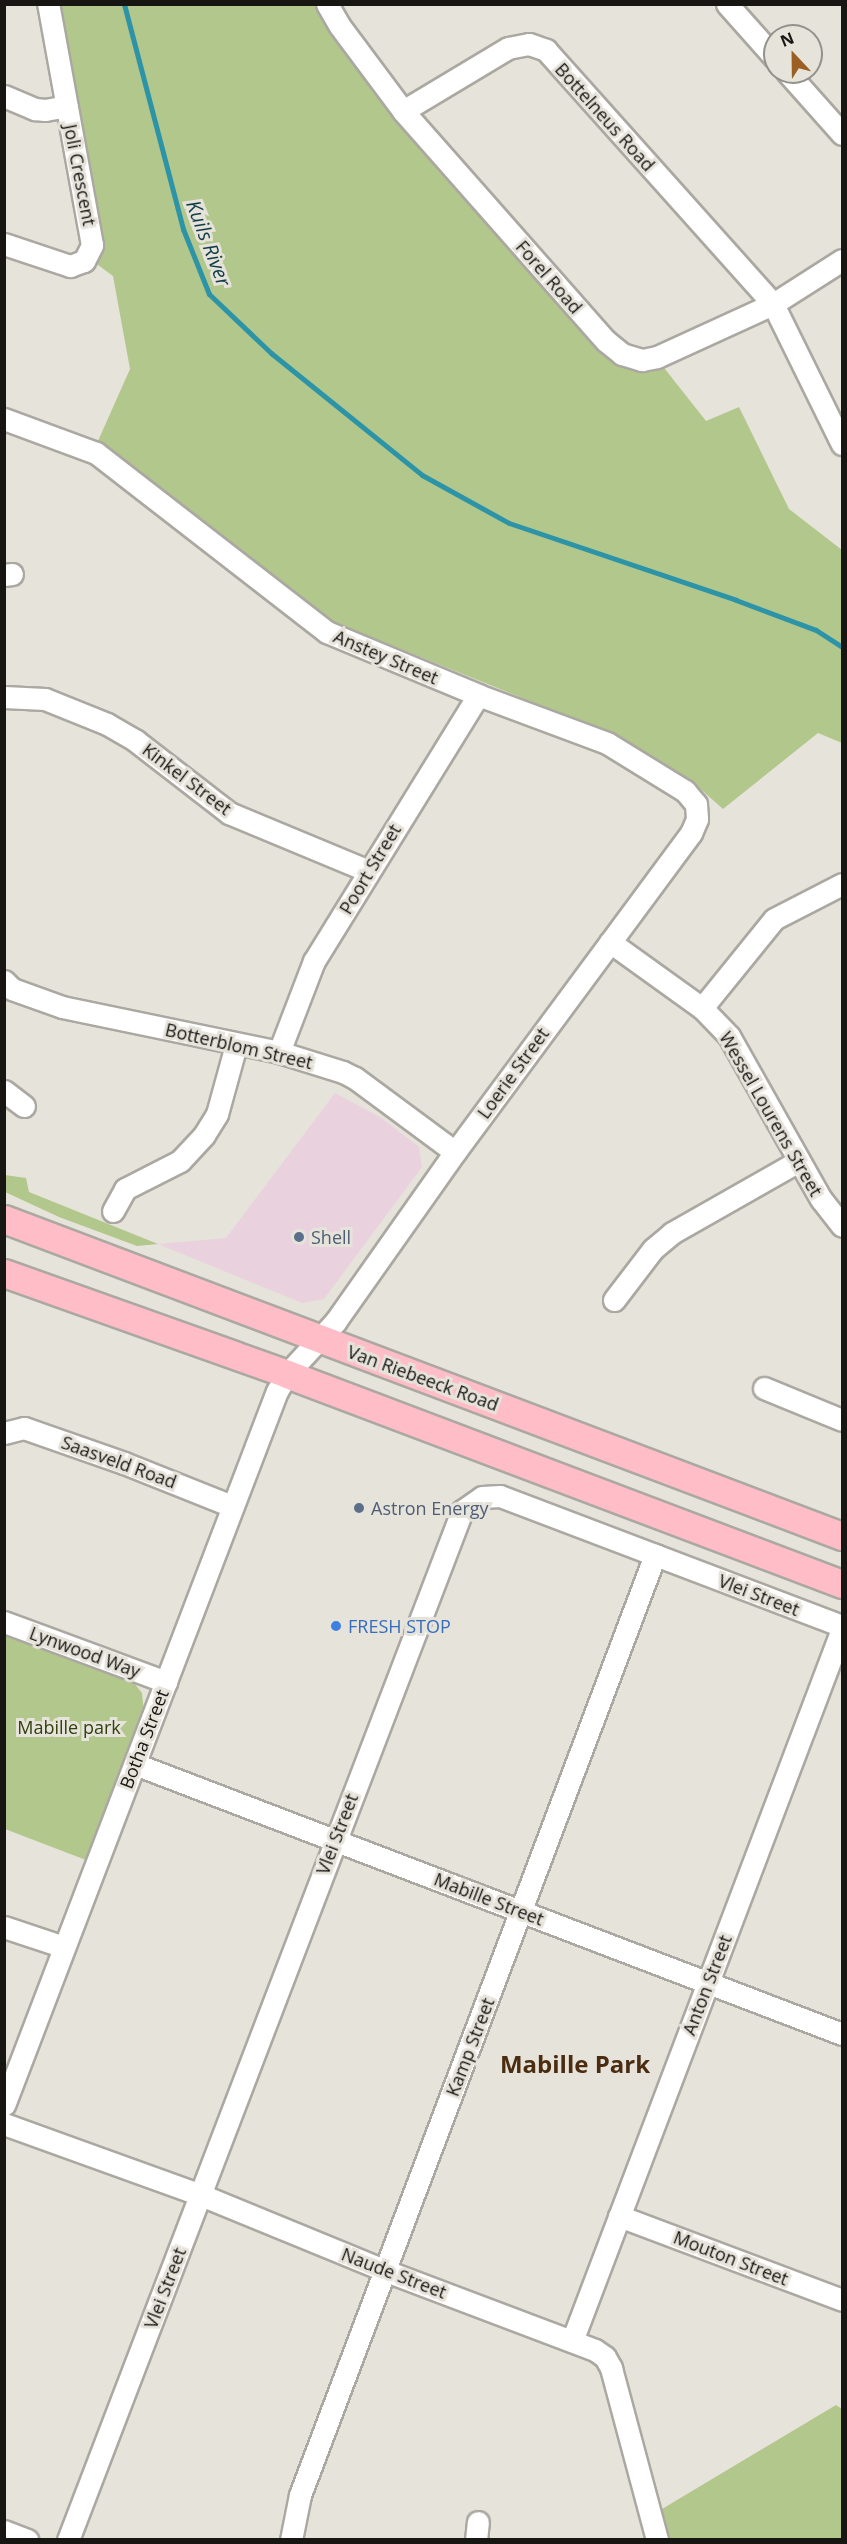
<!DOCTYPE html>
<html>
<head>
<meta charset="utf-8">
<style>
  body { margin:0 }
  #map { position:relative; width:847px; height:2544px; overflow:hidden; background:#e6e3db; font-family:"Open Sans",sans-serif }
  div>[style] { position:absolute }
  .commercial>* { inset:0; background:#e9d2dd }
  .green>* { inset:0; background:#b2c78b }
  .stream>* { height:5px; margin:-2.5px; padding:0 2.5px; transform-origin:2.5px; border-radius:2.5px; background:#2d94a7 }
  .roads { filter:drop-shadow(2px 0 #aba8a1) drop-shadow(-2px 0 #aba8a1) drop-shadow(0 2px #aba8a1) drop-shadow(0 -2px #aba8a1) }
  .minor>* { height:21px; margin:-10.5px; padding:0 10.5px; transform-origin:10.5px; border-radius:10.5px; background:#fff }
  .major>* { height:27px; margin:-13.5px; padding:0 13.5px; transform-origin:13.5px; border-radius:13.5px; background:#ffbdc7 }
  .dots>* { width:16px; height:16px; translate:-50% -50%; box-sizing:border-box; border:3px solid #e6e3db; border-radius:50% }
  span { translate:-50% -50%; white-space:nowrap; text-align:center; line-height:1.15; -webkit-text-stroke:6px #e6e3db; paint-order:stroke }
  .street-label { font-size:18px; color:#171613 }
  .service-label { font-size:18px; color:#4e5e75 }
  .left { translate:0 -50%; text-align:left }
  .shop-label { font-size:18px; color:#366cbe }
  .park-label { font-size:18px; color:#32400e }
  .water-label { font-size:20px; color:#103d46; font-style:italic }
  .district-label { font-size:24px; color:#4a2c10; font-weight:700 }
  .frame { position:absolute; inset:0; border:6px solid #171613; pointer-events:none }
  .north { position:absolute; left:763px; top:24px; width:60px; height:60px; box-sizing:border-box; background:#e6e3db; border:2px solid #93918b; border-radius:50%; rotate:338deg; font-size:16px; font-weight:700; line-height:24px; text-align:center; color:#171613 }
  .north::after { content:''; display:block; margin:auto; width:21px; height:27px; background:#9c5f23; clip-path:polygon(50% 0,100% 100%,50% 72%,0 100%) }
</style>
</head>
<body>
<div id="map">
  <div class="commercial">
    <i style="clip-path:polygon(335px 1093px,380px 1117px,419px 1147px,422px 1167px,324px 1299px,302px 1303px,158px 1244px,226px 1238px)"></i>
  </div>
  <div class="green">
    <i style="clip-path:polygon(56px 5px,316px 5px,324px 18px,621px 364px,640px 369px,661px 364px,706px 421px,739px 407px,789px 509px,842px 550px,842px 743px,818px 733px,723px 809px,696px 785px,612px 734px,331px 621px,98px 441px,130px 369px,113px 276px,94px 262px)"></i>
    <i style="clip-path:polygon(5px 1175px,26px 1178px,29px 1192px,158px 1244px,137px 1246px,59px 1217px,5px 1192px)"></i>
    <i style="clip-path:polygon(4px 1633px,131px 1679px,142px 1693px,144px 1713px,86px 1860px,5px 1829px)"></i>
    <i style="clip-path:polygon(836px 2405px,842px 2409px,842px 2539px,668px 2539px,662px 2509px)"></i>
  </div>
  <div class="stream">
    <i style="left:124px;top:4px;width:233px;rotate:75.3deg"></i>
    <i style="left:183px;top:229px;width:70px;rotate:68.2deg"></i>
    <i style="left:209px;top:294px;width:86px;rotate:43.6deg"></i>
    <i style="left:271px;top:353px;width:194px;rotate:38.9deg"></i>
    <i style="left:422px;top:475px;width:99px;rotate:28.9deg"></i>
    <i style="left:509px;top:523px;width:240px;rotate:18.7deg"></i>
    <i style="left:736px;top:600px;width:85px;rotate:20.6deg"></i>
    <i style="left:816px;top:630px;width:31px;rotate:33deg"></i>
  </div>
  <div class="roads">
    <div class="minor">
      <i style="left:327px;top:4px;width:24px;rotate:60deg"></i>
      <i style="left:339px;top:25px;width:107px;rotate:53.3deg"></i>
      <i style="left:403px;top:111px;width:307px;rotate:48.6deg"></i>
      <i style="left:606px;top:341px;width:21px;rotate:39deg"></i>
      <i style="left:622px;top:354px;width:21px;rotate:17deg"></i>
      <i style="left:642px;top:360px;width:15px;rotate:-11deg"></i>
      <i style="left:657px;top:357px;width:128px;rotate:-24.6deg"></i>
      <i style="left:773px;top:304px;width:82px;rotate:-32.5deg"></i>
      <i style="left:727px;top:4px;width:72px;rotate:48.4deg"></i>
      <i style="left:787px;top:72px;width:83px;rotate:48.4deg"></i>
      <i style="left:4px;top:96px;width:34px;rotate:23deg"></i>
      <i style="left:35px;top:109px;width:10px;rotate:6deg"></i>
      <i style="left:45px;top:110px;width:22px;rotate:-10deg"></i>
      <i style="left:403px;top:111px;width:122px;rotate:-31deg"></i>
      <i style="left:508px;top:48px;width:21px;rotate:-11deg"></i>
      <i style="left:529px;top:44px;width:18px;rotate:19deg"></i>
      <i style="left:546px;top:50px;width:341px;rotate:48.2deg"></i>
      <i style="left:773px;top:304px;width:156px;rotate:63.8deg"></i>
      <i style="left:4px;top:244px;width:70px;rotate:18.4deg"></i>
      <i style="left:70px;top:266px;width:15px;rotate:-20deg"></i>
      <i style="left:84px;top:261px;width:18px;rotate:-63deg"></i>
      <i style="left:92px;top:245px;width:245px;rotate:-100.3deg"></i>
      <i style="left:4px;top:419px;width:98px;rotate:20.3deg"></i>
      <i style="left:96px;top:453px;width:292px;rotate:37.8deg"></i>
      <i style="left:327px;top:632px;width:164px;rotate:22.6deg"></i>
      <i style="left:478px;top:695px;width:138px;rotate:20.4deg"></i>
      <i style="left:607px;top:743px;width:92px;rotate:31.6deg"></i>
      <i style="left:685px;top:791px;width:17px;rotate:50deg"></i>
      <i style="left:696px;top:804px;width:15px;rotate:86deg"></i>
      <i style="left:697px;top:819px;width:15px;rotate:113deg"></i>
      <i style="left:691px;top:833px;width:397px;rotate:126.5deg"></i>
      <i style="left:455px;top:1152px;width:207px;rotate:125.2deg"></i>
      <i style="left:336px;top:1321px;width:72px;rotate:132.8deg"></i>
      <i style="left:287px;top:1374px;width:20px;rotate:120deg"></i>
      <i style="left:277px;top:1391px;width:764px;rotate:110.92deg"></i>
      <i style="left:4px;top:575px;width:8px;rotate:-7deg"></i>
      <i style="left:4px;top:697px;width:41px;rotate:2.8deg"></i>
      <i style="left:45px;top:699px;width:67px;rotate:22deg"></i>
      <i style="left:107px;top:724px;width:34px;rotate:30deg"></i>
      <i style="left:136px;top:741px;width:118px;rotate:37.7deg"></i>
      <i style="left:229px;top:813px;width:151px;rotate:22.6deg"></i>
      <i style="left:610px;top:942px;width:113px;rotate:35.7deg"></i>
      <i style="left:702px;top:1008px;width:39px;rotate:46deg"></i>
      <i style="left:729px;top:1036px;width:187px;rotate:60.6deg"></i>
      <i style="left:821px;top:1199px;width:34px;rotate:52deg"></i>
      <i style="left:4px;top:981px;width:11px;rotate:45deg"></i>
      <i style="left:12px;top:989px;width:53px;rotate:19.8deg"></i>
      <i style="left:62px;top:1007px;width:222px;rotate:11.7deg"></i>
      <i style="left:279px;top:1052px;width:67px;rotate:17.4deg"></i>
      <i style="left:343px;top:1072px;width:13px;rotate:27deg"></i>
      <i style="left:355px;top:1078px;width:124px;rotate:36.5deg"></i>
      <i style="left:702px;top:1008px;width:114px;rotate:-51deg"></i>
      <i style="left:774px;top:919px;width:76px;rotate:-27.2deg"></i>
      <i style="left:279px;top:1052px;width:97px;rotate:-69deg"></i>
      <i style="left:314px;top:961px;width:312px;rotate:-58.3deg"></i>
      <i style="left:4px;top:1091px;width:25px;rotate:37deg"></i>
      <i style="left:113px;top:1211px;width:25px;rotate:-61deg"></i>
      <i style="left:125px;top:1189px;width:62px;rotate:-27deg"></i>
      <i style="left:180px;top:1161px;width:35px;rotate:-47deg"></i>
      <i style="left:204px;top:1135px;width:25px;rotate:-58deg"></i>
      <i style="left:217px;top:1114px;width:72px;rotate:-74.6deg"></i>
      <i style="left:614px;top:1300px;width:64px;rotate:-52.6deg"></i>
      <i style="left:653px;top:1249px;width:25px;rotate:-40deg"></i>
      <i style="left:672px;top:1233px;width:146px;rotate:-29.6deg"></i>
      <i style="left:764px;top:1388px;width:84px;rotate:22.3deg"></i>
      <i style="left:4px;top:1433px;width:21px;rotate:-14deg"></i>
      <i style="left:24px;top:1428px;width:106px;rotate:19.3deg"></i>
      <i style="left:124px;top:1463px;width:116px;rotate:21.7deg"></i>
      <i style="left:4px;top:1622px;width:173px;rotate:20.3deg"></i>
      <i style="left:135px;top:1764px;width:757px;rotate:20.9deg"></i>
      <i style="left:4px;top:1927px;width:63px;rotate:18.4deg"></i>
      <i style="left:4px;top:2124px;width:209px;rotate:19.8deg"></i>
      <i style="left:201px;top:2195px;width:200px;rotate:22.3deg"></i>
      <i style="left:386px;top:2271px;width:223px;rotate:20.7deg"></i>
      <i style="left:595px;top:2350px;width:12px;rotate:35deg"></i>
      <i style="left:605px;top:2357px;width:13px;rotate:61deg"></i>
      <i style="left:611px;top:2368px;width:178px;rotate:75deg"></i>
      <i style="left:619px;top:2216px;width:238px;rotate:20.6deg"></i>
      <i style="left:572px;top:2341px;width:761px;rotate:-69.23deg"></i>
      <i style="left:4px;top:2531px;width:25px;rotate:21deg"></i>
      <i style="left:68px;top:2540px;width:1102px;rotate:-69.05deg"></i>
      <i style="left:462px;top:1511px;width:24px;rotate:-35deg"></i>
      <i style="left:482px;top:1497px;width:18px;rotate:-3deg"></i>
      <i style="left:500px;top:1496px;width:366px;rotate:20.8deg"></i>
      <i style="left:291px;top:2540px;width:46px;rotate:-78.7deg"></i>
      <i style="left:300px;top:2495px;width:1005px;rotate:-69.31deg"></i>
      <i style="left:476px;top:2540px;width:18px;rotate:-84deg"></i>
    </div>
    <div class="major">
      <i style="left:4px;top:1219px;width:896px;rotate:20.72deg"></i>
      <i style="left:4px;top:1273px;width:300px;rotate:19.6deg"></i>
      <i style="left:287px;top:1374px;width:593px;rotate:20.73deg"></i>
    </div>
  </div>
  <div class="dots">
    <i style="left:299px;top:1237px;background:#5c6f8a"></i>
    <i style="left:359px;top:1508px;background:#5c6f8a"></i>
    <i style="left:336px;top:1626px;background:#3f7fe0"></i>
  </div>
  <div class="street-label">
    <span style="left:605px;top:117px;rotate:48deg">Bottelneus Road</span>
    <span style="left:80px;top:175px;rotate:79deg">Joli Crescent</span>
    <span style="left:549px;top:277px;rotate:49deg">Forel Road</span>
    <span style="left:386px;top:657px;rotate:23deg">Anstey Street</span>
    <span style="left:187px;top:779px;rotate:37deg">Kinkel Street</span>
    <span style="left:370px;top:869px;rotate:-59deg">Poort Street</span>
    <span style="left:239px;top:1046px;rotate:13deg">Botterblom Street</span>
    <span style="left:513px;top:1073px;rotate:-54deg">Loerie Street</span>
    <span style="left:771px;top:1114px;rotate:60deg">Wessel Lourens Street</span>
    <span style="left:423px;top:1378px;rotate:20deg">Van Riebeeck Road</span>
    <span style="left:119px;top:1462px;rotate:20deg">Saasveld Road</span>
    <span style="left:759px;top:1595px;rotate:21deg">Vlei Street</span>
    <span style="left:85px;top:1652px;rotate:20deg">Lynwood Way</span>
    <span style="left:144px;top:1739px;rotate:-69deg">Botha Street</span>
    <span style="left:337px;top:1834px;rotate:-69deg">Vlei Street</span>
    <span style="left:489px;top:1899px;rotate:21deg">Mabille Street</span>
    <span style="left:707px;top:1985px;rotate:-69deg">Anton Street</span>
    <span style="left:470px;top:2047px;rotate:-69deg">Kamp Street</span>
    <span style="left:731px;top:2258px;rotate:21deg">Mouton Street</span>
    <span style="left:394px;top:2273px;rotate:21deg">Naude Street</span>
    <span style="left:165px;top:2288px;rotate:-69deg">Vlei Street</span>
  </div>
  <div class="service-label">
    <span class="left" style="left:311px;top:1237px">Shell</span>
    <span class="left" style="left:371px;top:1508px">Astron Energy</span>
  </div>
  <div class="shop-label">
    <span class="left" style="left:348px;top:1626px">FRESH STOP</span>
  </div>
  <div class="park-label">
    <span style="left:69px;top:1727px">Mabille park</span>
  </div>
  <div class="water-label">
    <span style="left:209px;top:243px;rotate:69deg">Kuils River</span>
  </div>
  <div class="district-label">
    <span style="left:575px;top:2064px">Mabille Park</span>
  </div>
  <div class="frame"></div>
  <div class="north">N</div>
</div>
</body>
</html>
